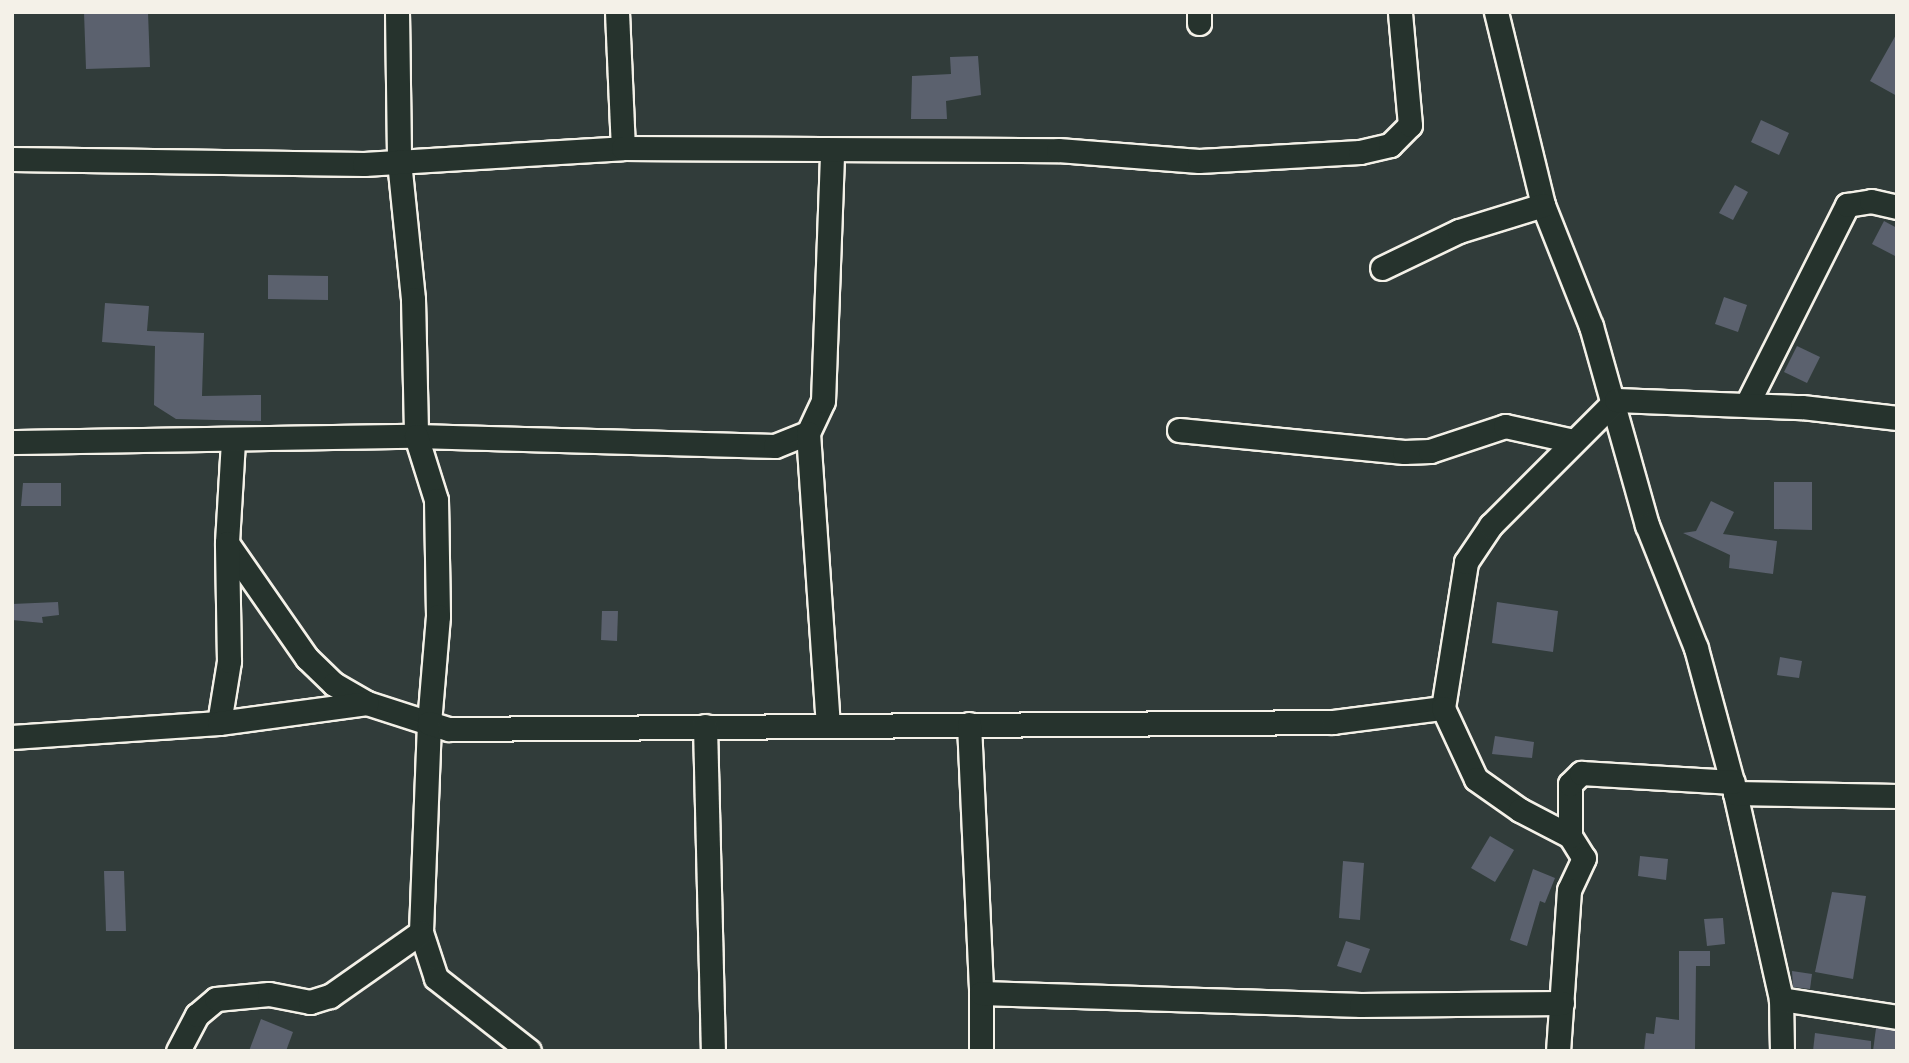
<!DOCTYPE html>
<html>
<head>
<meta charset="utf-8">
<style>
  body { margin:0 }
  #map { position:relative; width:1909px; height:1063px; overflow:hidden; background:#313c3a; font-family:"Comic Neue",sans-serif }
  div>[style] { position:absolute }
  .building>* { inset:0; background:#5b616e }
  .roads { filter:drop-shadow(2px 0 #f4f1e8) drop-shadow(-2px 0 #f4f1e8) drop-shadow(0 2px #f4f1e8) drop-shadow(0 -2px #f4f1e8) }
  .minor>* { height:23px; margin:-11.5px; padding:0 11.5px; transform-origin:11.5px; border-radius:11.5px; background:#26332d }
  span { translate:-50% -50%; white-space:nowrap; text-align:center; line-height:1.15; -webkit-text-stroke:5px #26332d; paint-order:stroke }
  .frame { position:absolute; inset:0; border:14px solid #f4f1e8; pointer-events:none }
</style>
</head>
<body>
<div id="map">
  <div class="building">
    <i style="clip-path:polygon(84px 12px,148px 12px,150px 67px,86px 69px)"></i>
    <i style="clip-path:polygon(1897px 33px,1897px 96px,1870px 81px)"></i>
    <i style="clip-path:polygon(978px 56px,981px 95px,946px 101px,947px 119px,911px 119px,912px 76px,951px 74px,950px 57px)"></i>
    <i style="clip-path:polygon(1761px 120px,1789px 133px,1779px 155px,1751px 142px)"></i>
    <i style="clip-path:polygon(1735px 185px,1748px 192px,1733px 220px,1719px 213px)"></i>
    <i style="clip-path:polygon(1884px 221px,1897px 228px,1897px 257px,1872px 244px)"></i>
    <i style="clip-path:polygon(268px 275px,328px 276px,328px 300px,268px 299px)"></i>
    <i style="clip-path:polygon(1724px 297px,1747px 305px,1738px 332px,1715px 324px)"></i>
    <i style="clip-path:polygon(105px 303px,149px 306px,147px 331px,204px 333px,202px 396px,261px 395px,261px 421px,176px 419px,154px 405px,155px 346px,102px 342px)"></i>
    <i style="clip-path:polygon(1797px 346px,1820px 357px,1807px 383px,1784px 372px)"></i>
    <i style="clip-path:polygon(1774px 482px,1812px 482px,1812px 530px,1774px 529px)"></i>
    <i style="clip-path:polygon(23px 483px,61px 483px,61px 506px,21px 506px)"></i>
    <i style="clip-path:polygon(1711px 501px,1734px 512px,1723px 534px,1777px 541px,1773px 574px,1729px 568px,1730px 555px,1683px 533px,1696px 531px)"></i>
    <i style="clip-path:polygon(58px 602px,59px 615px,42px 617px,43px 623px,12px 620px,12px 604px)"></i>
    <i style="clip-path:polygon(1497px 602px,1558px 611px,1553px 652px,1492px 643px)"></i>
    <i style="clip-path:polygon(602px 611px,618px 611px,617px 641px,601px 640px)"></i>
    <i style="clip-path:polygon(1780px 657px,1802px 661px,1799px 678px,1777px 675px)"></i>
    <i style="clip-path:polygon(1495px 736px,1534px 742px,1532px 758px,1492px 754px)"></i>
    <i style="clip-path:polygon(1490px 836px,1514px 850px,1495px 882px,1471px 868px)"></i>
    <i style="clip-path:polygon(1640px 856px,1668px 859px,1666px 880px,1638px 876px)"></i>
    <i style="clip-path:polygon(1343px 861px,1364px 863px,1360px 920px,1339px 918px)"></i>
    <i style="clip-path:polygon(1533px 869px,1555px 878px,1545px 903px,1540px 901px,1527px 946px,1510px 940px)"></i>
    <i style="clip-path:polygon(104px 871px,124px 871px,126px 931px,106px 931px)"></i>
    <i style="clip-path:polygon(1832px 892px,1866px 896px,1853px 979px,1815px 972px)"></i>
    <i style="clip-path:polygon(1723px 918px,1725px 944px,1707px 946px,1704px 919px)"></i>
    <i style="clip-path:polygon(1346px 941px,1370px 949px,1361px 973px,1337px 966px)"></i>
    <i style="clip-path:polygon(1679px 951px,1710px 951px,1710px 966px,1696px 966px,1695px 1051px,1644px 1051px,1646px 1033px,1654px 1034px,1656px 1017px,1679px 1020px)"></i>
    <i style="clip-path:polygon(1792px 971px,1812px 974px,1810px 989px,1793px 987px)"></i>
    <i style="clip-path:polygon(261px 1019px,293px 1032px,286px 1051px,249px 1051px)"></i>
    <i style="clip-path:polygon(1876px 1028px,1897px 1031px,1897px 1051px,1873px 1051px)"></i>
    <i style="clip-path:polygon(1815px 1033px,1871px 1041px,1871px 1051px,1813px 1051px)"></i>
  </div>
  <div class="roads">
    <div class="minor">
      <i style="left:397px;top:12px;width:149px;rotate:89.2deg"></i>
      <i style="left:399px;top:161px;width:139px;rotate:84.2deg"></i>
      <i style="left:413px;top:299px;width:137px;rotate:88.7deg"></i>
      <i style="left:416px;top:436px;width:359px;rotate:1.6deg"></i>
      <i style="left:775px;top:446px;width:35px;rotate:-22deg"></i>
      <i style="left:808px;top:433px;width:35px;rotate:-65deg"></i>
      <i style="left:823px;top:401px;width:249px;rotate:-87.9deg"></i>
      <i style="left:617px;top:12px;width:136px;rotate:87.5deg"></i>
      <i style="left:1496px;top:12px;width:199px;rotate:76.3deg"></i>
      <i style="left:1543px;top:205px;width:130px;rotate:68.4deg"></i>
      <i style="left:1591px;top:326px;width:207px;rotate:74.3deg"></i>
      <i style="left:1647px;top:525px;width:132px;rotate:68.3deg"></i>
      <i style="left:1696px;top:648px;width:150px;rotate:74.9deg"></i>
      <i style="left:1735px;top:793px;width:211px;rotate:77.4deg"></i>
      <i style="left:1781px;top:999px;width:52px;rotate:88.9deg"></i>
      <i style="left:1199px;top:23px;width:11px;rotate:-90deg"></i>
      <i style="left:12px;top:159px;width:352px;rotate:0.8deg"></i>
      <i style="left:364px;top:164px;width:259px;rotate:-3.5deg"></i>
      <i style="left:623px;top:148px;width:435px;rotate:0.3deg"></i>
      <i style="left:1058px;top:150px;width:141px;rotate:4.5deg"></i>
      <i style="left:1199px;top:161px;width:161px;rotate:-3.2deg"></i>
      <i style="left:1360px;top:152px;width:31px;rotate:-13deg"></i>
      <i style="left:1390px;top:145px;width:28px;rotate:-45deg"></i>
      <i style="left:1410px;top:125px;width:113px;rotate:-95.1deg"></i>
      <i style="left:1382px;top:268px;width:85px;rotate:-25.7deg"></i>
      <i style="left:1459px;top:231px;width:88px;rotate:-17.2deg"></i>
      <i style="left:1747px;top:404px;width:223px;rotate:-63.3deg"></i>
      <i style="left:1847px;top:205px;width:24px;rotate:-9deg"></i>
      <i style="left:1871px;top:201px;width:27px;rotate:13deg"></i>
      <i style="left:1179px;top:430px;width:226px;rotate:5.6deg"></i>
      <i style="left:1404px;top:452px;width:26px;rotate:-2deg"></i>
      <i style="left:1430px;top:451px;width:79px;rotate:-18.4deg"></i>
      <i style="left:1505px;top:426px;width:70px;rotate:12.4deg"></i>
      <i style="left:808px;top:433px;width:293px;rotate:86.1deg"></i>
      <i style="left:233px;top:441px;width:102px;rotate:93.4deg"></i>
      <i style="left:227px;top:543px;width:140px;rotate:55.2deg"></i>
      <i style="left:307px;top:658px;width:37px;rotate:44deg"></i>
      <i style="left:334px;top:684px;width:38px;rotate:30deg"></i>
      <i style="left:367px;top:703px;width:65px;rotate:17.9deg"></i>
      <i style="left:429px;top:723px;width:209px;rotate:92.2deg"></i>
      <i style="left:421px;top:932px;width:48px;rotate:71.9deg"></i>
      <i style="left:436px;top:978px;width:118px;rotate:38.1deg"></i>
      <i style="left:12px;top:442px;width:404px;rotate:-0.9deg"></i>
      <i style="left:416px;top:436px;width:67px;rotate:72.6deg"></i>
      <i style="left:436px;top:500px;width:116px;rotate:89deg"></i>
      <i style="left:438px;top:616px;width:107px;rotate:94.8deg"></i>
      <i style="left:429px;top:723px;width:21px;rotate:17deg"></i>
      <i style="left:449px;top:729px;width:884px;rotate:-0.45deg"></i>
      <i style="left:1333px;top:722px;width:111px;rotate:-7.3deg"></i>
      <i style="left:1443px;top:708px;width:148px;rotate:-81deg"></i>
      <i style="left:1466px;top:562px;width:45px;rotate:-56deg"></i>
      <i style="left:1491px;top:525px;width:177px;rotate:-45deg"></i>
      <i style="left:1616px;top:400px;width:186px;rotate:2.2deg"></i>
      <i style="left:1802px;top:407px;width:96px;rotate:6.6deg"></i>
      <i style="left:1443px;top:708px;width:78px;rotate:65.1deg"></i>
      <i style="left:1476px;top:779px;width:54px;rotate:35.2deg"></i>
      <i style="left:1520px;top:810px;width:56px;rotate:27.5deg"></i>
      <i style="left:1570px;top:836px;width:26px;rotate:58deg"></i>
      <i style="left:1584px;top:858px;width:35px;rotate:115deg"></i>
      <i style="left:1569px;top:890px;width:161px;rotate:93.9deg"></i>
      <i style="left:219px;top:723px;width:63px;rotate:-80.8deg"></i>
      <i style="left:229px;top:661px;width:118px;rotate:-91deg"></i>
      <i style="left:969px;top:724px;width:269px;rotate:87.4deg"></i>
      <i style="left:705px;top:726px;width:325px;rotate:88.6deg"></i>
      <i style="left:12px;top:737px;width:207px;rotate:-3.9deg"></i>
      <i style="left:219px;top:723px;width:149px;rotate:-7.7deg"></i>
      <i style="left:1735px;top:793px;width:162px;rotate:1.1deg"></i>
      <i style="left:1570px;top:836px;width:52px;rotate:-90deg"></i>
      <i style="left:1570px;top:784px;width:16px;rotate:-45deg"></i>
      <i style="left:1581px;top:773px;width:152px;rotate:3.4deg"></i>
      <i style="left:1781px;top:999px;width:117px;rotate:8.8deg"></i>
      <i style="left:178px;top:1051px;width:41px;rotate:-62.2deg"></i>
      <i style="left:197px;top:1015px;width:25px;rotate:-40deg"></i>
      <i style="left:216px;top:999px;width:53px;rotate:-5.4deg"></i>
      <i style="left:269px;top:994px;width:42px;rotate:11deg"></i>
      <i style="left:310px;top:1002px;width:21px;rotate:-17deg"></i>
      <i style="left:330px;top:996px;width:111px;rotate:-35.1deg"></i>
      <i style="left:981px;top:1051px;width:58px;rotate:-90deg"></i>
      <i style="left:981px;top:993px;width:380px;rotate:1.8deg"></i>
      <i style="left:1361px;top:1005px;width:201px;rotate:-0.6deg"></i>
    </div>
  </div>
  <div class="frame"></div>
</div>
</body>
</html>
